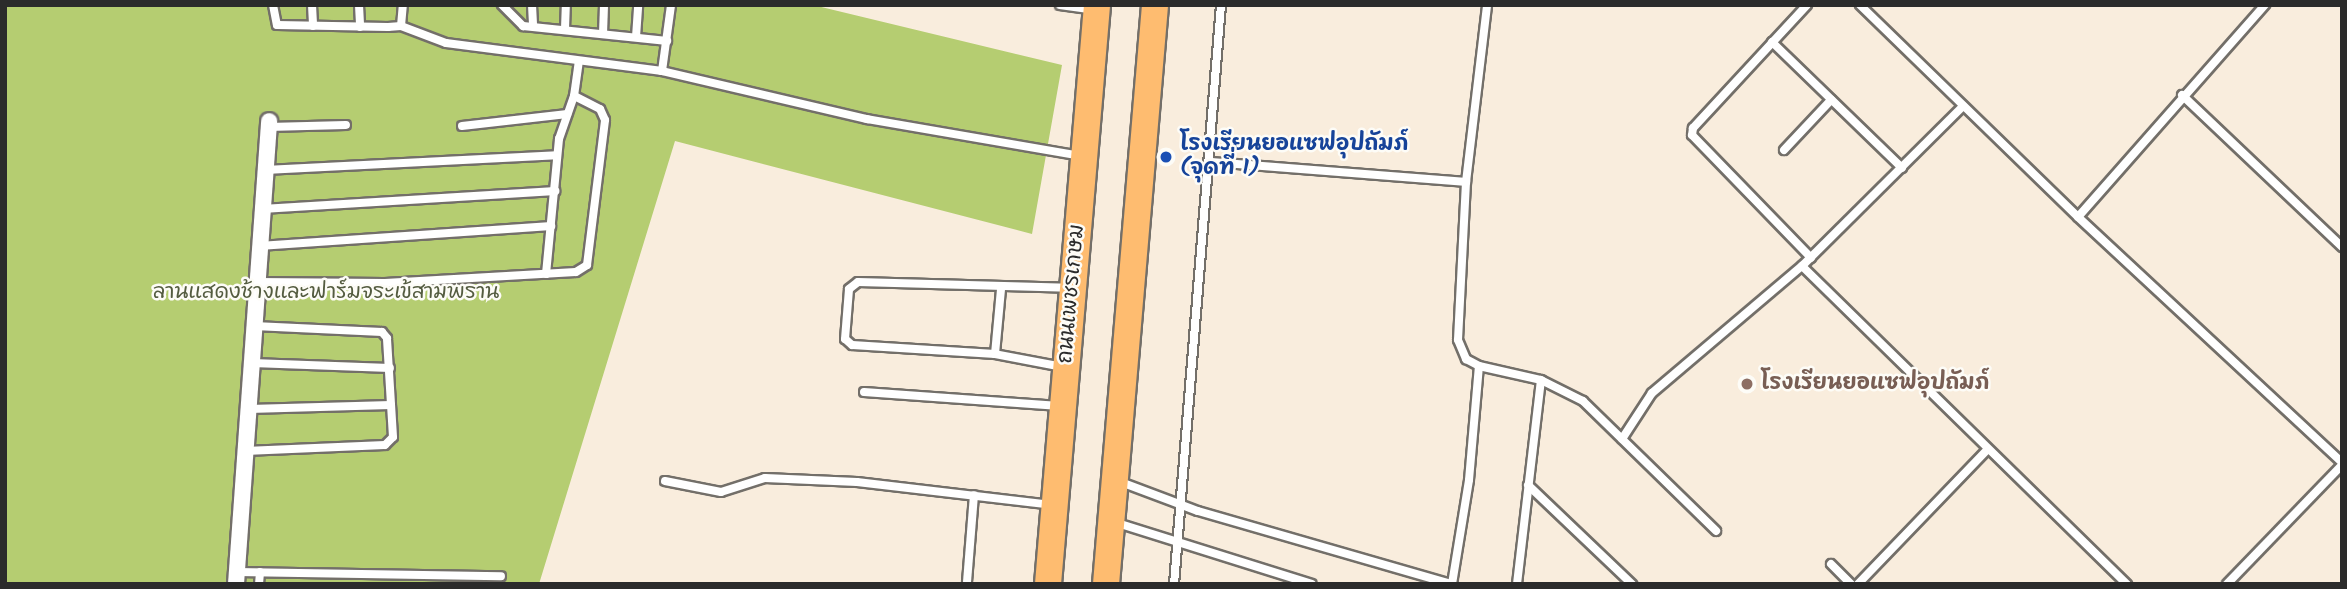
<!DOCTYPE html>
<html>
<head>
<meta charset="utf-8">
<style>
  body { margin:0 }
  #map { position:relative; width:2347px; height:589px; overflow:hidden; background:#f9eddd; font-family:Kalam,"Playpen Sans Thai",sans-serif }
  div>[style] { position:absolute }
  .green>* { inset:0; background:#b5cd71 }
  .roads { filter:drop-shadow(2px 0 #736f69) drop-shadow(-2px 0 #736f69) drop-shadow(0 2px #736f69) drop-shadow(0 -2px #736f69) }
  .service>* { height:8px; margin:-4px; padding:0 4px; transform-origin:4px; border-radius:4px; background:#fff }
  .minor>* { height:16px; margin:-8px; padding:0 8px; transform-origin:8px; border-radius:8px; background:#fff }
  .primary>* { height:26px; margin:-13px; padding:0 13px; transform-origin:13px; border-radius:13px; background:#febc70 }
  .dots>* { width:19px; height:19px; translate:-50% -50%; box-sizing:border-box; border:4px solid #fdfcf7; border-radius:50% }
  span { translate:-50% -50%; white-space:nowrap; text-align:center; line-height:1.15; -webkit-text-stroke:5px #fdfcf7; paint-order:stroke }
  .transit-label { font-size:21px; color:#164399; font-weight:700 }
  .left { translate:0 -50%; text-align:left }
  .park-label { font-size:21px; color:#545c40 }
  .street-label { font-size:21px; color:#2b2b2b }
  .education-label { font-size:21px; color:#785e54; font-weight:700 }
  .frame { position:absolute; inset:0; border:7px solid #2b2b2b; pointer-events:none }
</style>
</head>
<body>
<div id="map">
  <div class="green">
    <i style="clip-path:polygon(5px 5px,813px 5px,1062px 65px,1032px 234px,675px 141px,539px 584px,5px 584px)"></i>
  </div>
  <div class="roads">
    <div class="service">
      <i style="left:273px;top:5px;width:20px;rotate:79deg"></i>
      <i style="left:277px;top:25px;width:111px;rotate:1deg"></i>
      <i style="left:388px;top:27px;width:13px;rotate:-4deg"></i>
      <i style="left:401px;top:26px;width:21px;rotate:-85deg"></i>
      <i style="left:312px;top:5px;width:21px;rotate:87deg"></i>
      <i style="left:359px;top:5px;width:22px;rotate:87deg"></i>
      <i style="left:502px;top:5px;width:30px;rotate:45deg"></i>
      <i style="left:523px;top:26px;width:145px;rotate:5.9deg"></i>
      <i style="left:532px;top:5px;width:21px;rotate:87deg"></i>
      <i style="left:1060px;top:5px;width:34px;rotate:8deg"></i>
      <i style="left:1807px;top:5px;width:168px;rotate:132.8deg"></i>
      <i style="left:1693px;top:128px;width:7px;rotate:98deg"></i>
      <i style="left:1692px;top:135px;width:171px;rotate:45.9deg"></i>
      <i style="left:1860px;top:5px;width:304px;rotate:44.2deg"></i>
      <i style="left:2078px;top:217px;width:360px;rotate:42.9deg"></i>
      <i style="left:401px;top:26px;width:48px;rotate:20.7deg"></i>
      <i style="left:446px;top:43px;width:218px;rotate:7.4deg"></i>
      <i style="left:662px;top:71px;width:211px;rotate:13.2deg"></i>
      <i style="left:867px;top:119px;width:217px;rotate:9.8deg"></i>
      <i style="left:565px;top:29px;width:24px;rotate:-88deg"></i>
      <i style="left:603px;top:34px;width:29px;rotate:-88deg"></i>
      <i style="left:636px;top:37px;width:32px;rotate:-86deg"></i>
      <i style="left:1772px;top:42px;width:181px;rotate:44.1deg"></i>
      <i style="left:662px;top:71px;width:67px;rotate:-82.2deg"></i>
      <i style="left:2182px;top:95px;width:221px;rotate:43.5deg"></i>
      <i style="left:462px;top:126px;width:106px;rotate:-6.5deg"></i>
      <i style="left:268px;top:127px;width:78px;rotate:-1.5deg"></i>
      <i style="left:1784px;top:150px;width:69px;rotate:-46.8deg"></i>
      <i style="left:1212px;top:162px;width:255px;rotate:4.5deg"></i>
      <i style="left:1466px;top:182px;width:158px;rotate:92.9deg"></i>
      <i style="left:1458px;top:340px;width:21px;rotate:67deg"></i>
      <i style="left:1466px;top:359px;width:15px;rotate:28deg"></i>
      <i style="left:1479px;top:366px;width:64px;rotate:12.7deg"></i>
      <i style="left:1541px;top:380px;width:47px;rotate:26.6deg"></i>
      <i style="left:1583px;top:401px;width:186px;rotate:44.3deg"></i>
      <i style="left:265px;top:170px;width:292px;rotate:-2.9deg"></i>
      <i style="left:1466px;top:182px;width:178px;rotate:-83.2deg"></i>
      <i style="left:262px;top:209px;width:294px;rotate:-3.5deg"></i>
      <i style="left:2078px;top:217px;width:283px;rotate:-48.6deg"></i>
      <i style="left:259px;top:246px;width:293px;rotate:-3.9deg"></i>
      <i style="left:1802px;top:266px;width:455px;rotate:44.4deg"></i>
      <i style="left:546px;top:274px;width:136px;rotate:-84.5deg"></i>
      <i style="left:559px;top:139px;width:46px;rotate:-70.8deg"></i>
      <i style="left:256px;top:282px;width:129px;rotate:0.4deg"></i>
      <i style="left:385px;top:283px;width:191px;rotate:-3.3deg"></i>
      <i style="left:576px;top:272px;width:13px;rotate:-32deg"></i>
      <i style="left:587px;top:265px;width:146px;rotate:-82.9deg"></i>
      <i style="left:605px;top:120px;width:12px;rotate:-114deg"></i>
      <i style="left:600px;top:109px;width:29px;rotate:-153deg"></i>
      <i style="left:574px;top:96px;width:34px;rotate:-82deg"></i>
      <i style="left:995px;top:354px;width:65px;rotate:-84.7deg"></i>
      <i style="left:252px;top:363px;width:138px;rotate:2.1deg"></i>
      <i style="left:1063px;top:367px;width:69px;rotate:-169.2deg"></i>
      <i style="left:995px;top:354px;width:143px;rotate:-176.4deg"></i>
      <i style="left:852px;top:345px;width:9px;rotate:-139deg"></i>
      <i style="left:845px;top:339px;width:50px;rotate:-85.4deg"></i>
      <i style="left:849px;top:289px;width:11px;rotate:-38deg"></i>
      <i style="left:858px;top:282px;width:210px;rotate:1.6deg"></i>
      <i style="left:864px;top:392px;width:196px;rotate:4.1deg"></i>
      <i style="left:249px;top:409px;width:142px;rotate:-1.6deg"></i>
      <i style="left:1622px;top:439px;width:55px;rotate:-56.9deg"></i>
      <i style="left:1652px;top:393px;width:197px;rotate:-40.3deg"></i>
      <i style="left:1802px;top:266px;width:227px;rotate:-44.8deg"></i>
      <i style="left:245px;top:451px;width:140px;rotate:-2.5deg"></i>
      <i style="left:385px;top:445px;width:11px;rotate:-45deg"></i>
      <i style="left:393px;top:437px;width:99px;rotate:-93.5deg"></i>
      <i style="left:387px;top:338px;width:8px;rotate:-130deg"></i>
      <i style="left:382px;top:332px;width:128px;rotate:-177.3deg"></i>
      <i style="left:665px;top:481px;width:57px;rotate:11.1deg"></i>
      <i style="left:721px;top:492px;width:46px;rotate:-17.7deg"></i>
      <i style="left:765px;top:478px;width:92px;rotate:2.5deg"></i>
      <i style="left:857px;top:482px;width:196px;rotate:6.7deg"></i>
      <i style="left:1118px;top:481px;width:85px;rotate:20.6deg"></i>
      <i style="left:1198px;top:511px;width:263px;rotate:16.1deg"></i>
      <i style="left:1528px;top:485px;width:144px;rotate:43.6deg"></i>
      <i style="left:1114px;top:522px;width:207px;rotate:17.4deg"></i>
      <i style="left:1831px;top:564px;width:28px;rotate:45deg"></i>
      <i style="left:237px;top:572px;width:264px;rotate:0.9deg"></i>
      <i style="left:967px;top:582px;width:87px;rotate:-85.4deg"></i>
      <i style="left:259px;top:584px;width:12px;rotate:-85deg"></i>
      <i style="left:1174px;top:584px;width:581px;rotate:-85.36deg"></i>
      <i style="left:1452px;top:584px;width:105px;rotate:-80.7deg"></i>
      <i style="left:1469px;top:480px;width:114px;rotate:-85deg"></i>
      <i style="left:1517px;top:584px;width:205px;rotate:-83.3deg"></i>
      <i style="left:1858px;top:584px;width:187px;rotate:-46.1deg"></i>
      <i style="left:2227px;top:584px;width:165px;rotate:-46deg"></i>
    </div>
    <div class="minor">
      <i style="left:236px;top:584px;width:464px;rotate:-85.9deg"></i>
    </div>
    <div class="primary">
      <i style="left:1048px;top:584px;width:581px;rotate:-85.16deg"></i>
      <i style="left:1106px;top:584px;width:581px;rotate:-85.16deg"></i>
    </div>
  </div>
  <div class="dots">
    <i style="left:1166px;top:157px;background:#1a4fb4"></i>
    <i style="left:1747px;top:384px;background:#8d6e63"></i>
  </div>
  <div class="transit-label">
    <span class="left" style="left:1180px;top:157px">โรงเรียนยอแซฟอุปถัมภ์<br>(จุดที่ 1)</span>
  </div>
  <div class="park-label">
    <span style="left:326px;top:293px">ลานแสดงช้างและฟาร์มจระเข้สามพราน</span>
  </div>
  <div class="street-label">
    <span style="left:1072px;top:294px;rotate:-85deg">ถนนเพชรเกษม</span>
  </div>
  <div class="education-label">
    <span class="left" style="left:1761px;top:384px">โรงเรียนยอแซฟอุปถัมภ์</span>
  </div>
  <div class="frame"></div>
</div>
</body>
</html>
